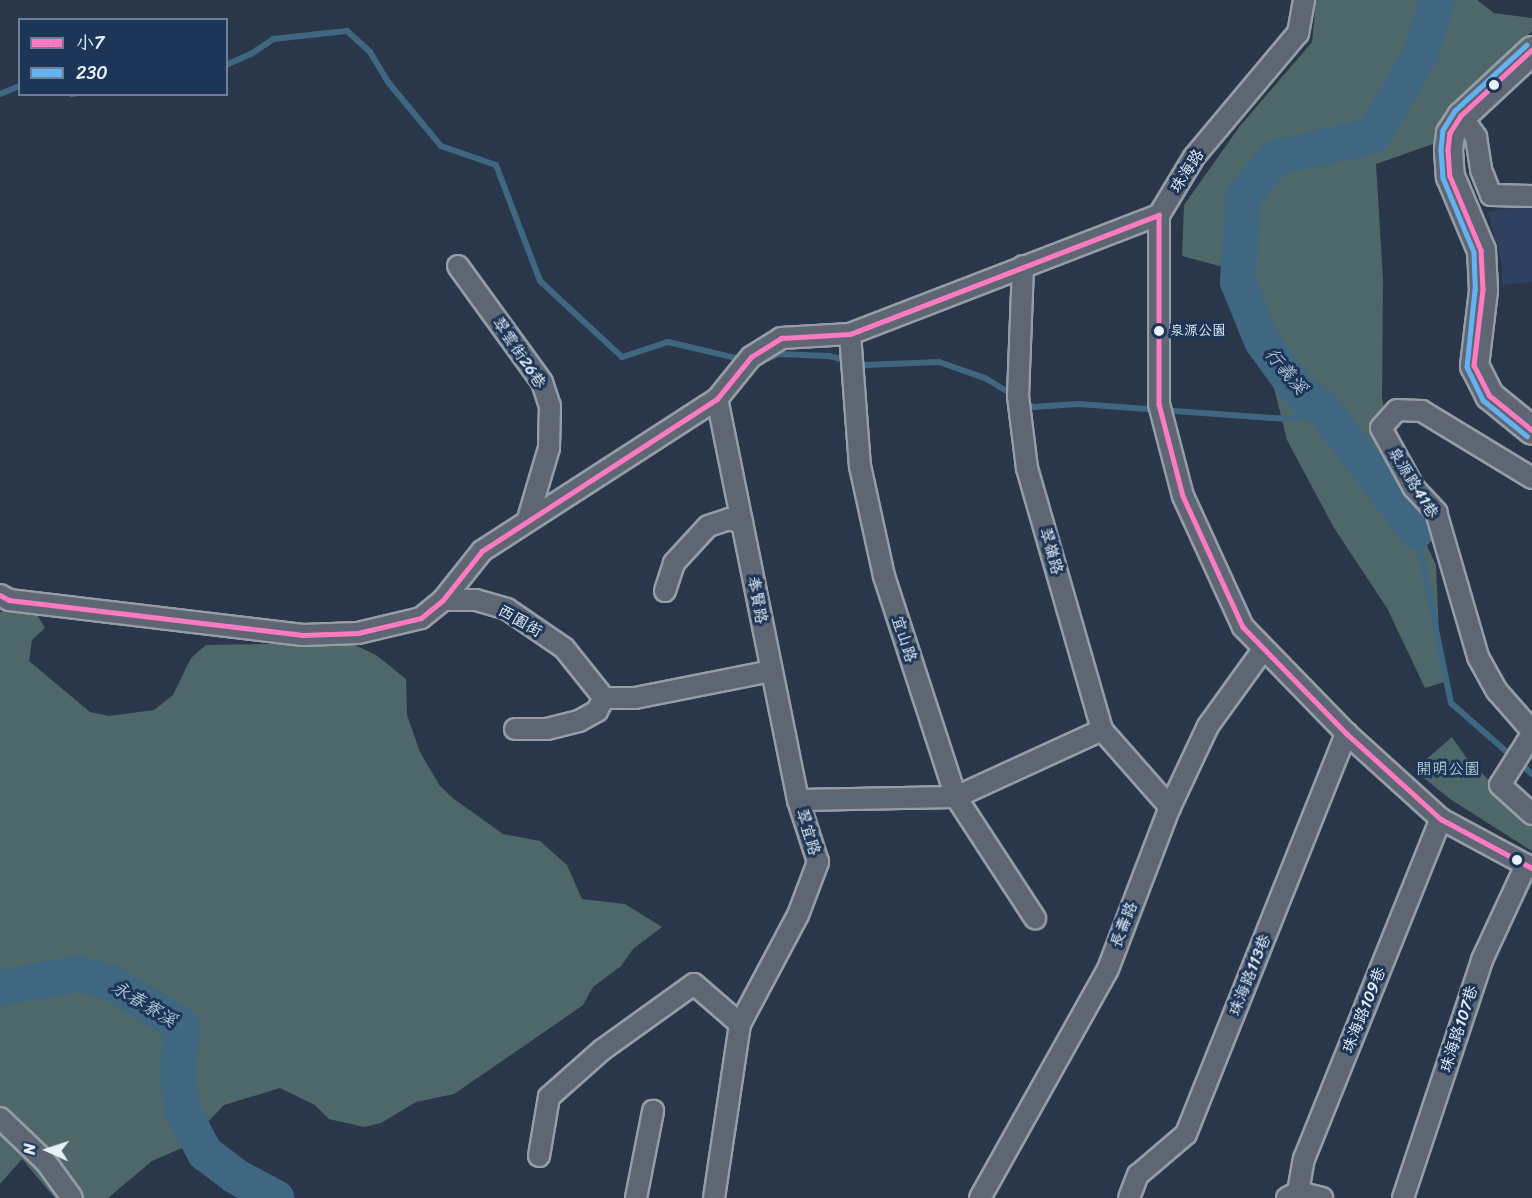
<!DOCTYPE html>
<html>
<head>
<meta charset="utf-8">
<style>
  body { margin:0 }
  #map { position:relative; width:1532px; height:1198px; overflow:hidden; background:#2a374a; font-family:Sriracha,"LXGW WenKai TC",sans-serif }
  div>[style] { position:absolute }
  .built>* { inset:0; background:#2f4060 }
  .green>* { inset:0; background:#4e6768 }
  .stream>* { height:6px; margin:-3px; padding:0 3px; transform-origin:3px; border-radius:3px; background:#3f6781 }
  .river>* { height:36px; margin:-18px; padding:0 18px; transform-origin:18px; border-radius:18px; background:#3f6781 }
  .roads { filter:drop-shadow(2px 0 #959da7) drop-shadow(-2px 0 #959da7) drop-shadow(0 2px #959da7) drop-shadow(0 -2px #959da7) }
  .street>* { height:20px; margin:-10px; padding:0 10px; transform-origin:10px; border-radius:10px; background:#5d6672 }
  .secondary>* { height:27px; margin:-13.5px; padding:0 13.5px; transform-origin:13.5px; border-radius:13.5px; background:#5d6672 }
  .bus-1>* { height:4.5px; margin:-2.25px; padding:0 2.25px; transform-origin:2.25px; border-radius:2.25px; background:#fe7ac1 }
  .bus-2>* { height:4.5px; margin:-2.25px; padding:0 2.25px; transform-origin:2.25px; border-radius:2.25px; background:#66b1f2 }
  .dots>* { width:16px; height:16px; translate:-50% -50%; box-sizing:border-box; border:3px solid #1d3557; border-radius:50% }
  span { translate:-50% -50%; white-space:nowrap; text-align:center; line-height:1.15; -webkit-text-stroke:6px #1d3557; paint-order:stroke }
  .bus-label { font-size:14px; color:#e8f1f8 }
  .left { translate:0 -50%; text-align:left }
  .street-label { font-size:16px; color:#e8f1f8 }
  .park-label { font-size:16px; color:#b4c4c7 }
  .water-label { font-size:18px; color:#aec2d0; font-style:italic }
  .legend { position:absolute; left:18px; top:18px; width:210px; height:78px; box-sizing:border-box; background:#1d3557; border:2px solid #6e8097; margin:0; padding:8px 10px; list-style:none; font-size:18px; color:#e8f1f8 }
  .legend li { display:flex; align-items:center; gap:12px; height:30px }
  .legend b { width:30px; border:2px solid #6e8097 }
  .north { position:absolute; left:18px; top:1120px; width:60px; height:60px; -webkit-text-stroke:4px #1d3557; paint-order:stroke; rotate:273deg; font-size:16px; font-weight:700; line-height:24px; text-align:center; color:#e8f1f8 }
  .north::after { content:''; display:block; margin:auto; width:21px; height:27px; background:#e8f1f8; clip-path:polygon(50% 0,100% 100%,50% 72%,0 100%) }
</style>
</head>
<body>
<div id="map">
  <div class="built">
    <i style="clip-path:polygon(1532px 204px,1532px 282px,1502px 285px,1502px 264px,1488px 212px)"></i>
  </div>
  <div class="green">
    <i style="clip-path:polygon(1316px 0,1477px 0,1494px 13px,1532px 18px,1532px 31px,1446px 116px,1439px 142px,1376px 164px,1383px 279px,1382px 397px,1396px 480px,1436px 565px,1439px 636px,1448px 681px,1425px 688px,1387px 608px,1334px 528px,1287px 440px,1259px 327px,1223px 267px,1182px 256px,1184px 205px,1240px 126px,1312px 42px)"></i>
    <i style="clip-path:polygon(11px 610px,35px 611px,45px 628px,32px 640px,29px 661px,90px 712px,109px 716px,154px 710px,173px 695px,191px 658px,206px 645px,336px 643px,357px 646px,376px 655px,406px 679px,407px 715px,420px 752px,440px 786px,454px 799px,503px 834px,540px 841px,567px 865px,582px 899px,625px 904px,662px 927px,633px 949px,621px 966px,593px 987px,583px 1005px,566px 1017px,454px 1094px,416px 1102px,381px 1123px,364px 1127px,329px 1119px,315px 1105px,280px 1088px,224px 1105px,184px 1147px,152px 1161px,108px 1198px,55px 1198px,22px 1159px,0 1184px,0 612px)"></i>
    <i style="clip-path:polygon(1452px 737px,1468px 760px,1532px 821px,1532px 851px,1450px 799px,1414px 770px)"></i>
  </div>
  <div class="stream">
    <i style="left:226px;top:65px;width:27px;rotate:-24deg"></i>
    <i style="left:251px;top:54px;width:27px;rotate:-34deg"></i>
    <i style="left:273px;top:39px;width:74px;rotate:-6.2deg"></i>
    <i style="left:347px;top:31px;width:31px;rotate:42deg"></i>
    <i style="left:370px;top:52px;width:35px;rotate:59deg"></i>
    <i style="left:388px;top:82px;width:83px;rotate:50.4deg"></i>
    <i style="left:441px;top:146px;width:58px;rotate:19.1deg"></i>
    <i style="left:496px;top:165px;width:124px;rotate:69.2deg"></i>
    <i style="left:540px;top:281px;width:112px;rotate:42.8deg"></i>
    <i style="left:622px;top:357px;width:48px;rotate:-18.1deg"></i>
    <i style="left:668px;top:342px;width:78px;rotate:13.3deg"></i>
    <i style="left:0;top:94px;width:22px;rotate:-22deg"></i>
    <i style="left:71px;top:94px;width:3px"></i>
    <i style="left:759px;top:362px;width:22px;rotate:-22deg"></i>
    <i style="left:779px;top:354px;width:50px;rotate:2.3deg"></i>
    <i style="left:829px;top:356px;width:38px;rotate:14deg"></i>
    <i style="left:866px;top:365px;width:73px;rotate:-2.4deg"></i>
    <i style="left:939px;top:362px;width:49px;rotate:19.2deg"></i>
    <i style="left:985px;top:378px;width:35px;rotate:31deg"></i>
    <i style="left:1023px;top:401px;width:12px;rotate:31deg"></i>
    <i style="left:1033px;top:407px;width:45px;rotate:-3.8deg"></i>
    <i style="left:1078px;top:404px;width:211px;rotate:4.1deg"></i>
    <i style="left:1288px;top:419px;width:38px;rotate:-12deg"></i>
    <i style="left:1416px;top:531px;width:176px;rotate:78.5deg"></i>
    <i style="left:1451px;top:703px;width:108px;rotate:41.2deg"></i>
  </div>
  <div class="river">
    <i style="left:1416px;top:531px;width:151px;rotate:-127.2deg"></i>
    <i style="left:1325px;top:411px;width:37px;rotate:-142deg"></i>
    <i style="left:1296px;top:388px;width:58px;rotate:-125.9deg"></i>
    <i style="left:1262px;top:341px;width:64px;rotate:-112.1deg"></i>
    <i style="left:1238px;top:282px;width:85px;rotate:-86.6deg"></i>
    <i style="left:1243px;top:197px;width:50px;rotate:-50.6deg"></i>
    <i style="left:1275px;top:158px;width:100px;rotate:-12.7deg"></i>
    <i style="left:1373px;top:136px;width:95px;rotate:-59.7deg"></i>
    <i style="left:1421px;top:54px;width:56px;rotate:-73.5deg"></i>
    <i style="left:0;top:988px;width:79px;rotate:-10.2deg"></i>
    <i style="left:78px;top:974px;width:33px;rotate:14deg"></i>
    <i style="left:110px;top:982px;width:84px;rotate:31.4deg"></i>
    <i style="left:182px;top:1026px;width:47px;rotate:94.9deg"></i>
    <i style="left:178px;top:1073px;width:37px;rotate:84deg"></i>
    <i style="left:182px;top:1110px;width:49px;rotate:61.9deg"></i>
    <i style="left:205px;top:1153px;width:38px;rotate:37deg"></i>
    <i style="left:235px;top:1176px;width:47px;rotate:28.2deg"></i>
  </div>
  <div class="roads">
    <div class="street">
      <i style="left:1304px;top:0;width:34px;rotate:100deg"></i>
      <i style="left:1298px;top:33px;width:162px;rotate:130deg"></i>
      <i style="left:1194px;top:157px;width:68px;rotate:121.1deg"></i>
      <i style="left:1159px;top:215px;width:189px;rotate:90deg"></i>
      <i style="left:1159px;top:404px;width:95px;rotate:75.4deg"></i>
      <i style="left:1183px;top:496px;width:144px;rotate:65.4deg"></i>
      <i style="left:1243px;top:627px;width:148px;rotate:45.8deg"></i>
      <i style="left:1346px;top:733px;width:128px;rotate:42.2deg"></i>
      <i style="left:1441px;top:819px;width:103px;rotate:28.3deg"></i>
      <i style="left:1461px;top:116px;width:26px;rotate:54deg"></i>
      <i style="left:1476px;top:137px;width:33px;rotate:81deg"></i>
      <i style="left:1481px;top:170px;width:27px;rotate:68deg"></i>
      <i style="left:1491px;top:195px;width:41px;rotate:1.4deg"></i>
      <i style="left:458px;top:266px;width:143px;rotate:54.1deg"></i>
      <i style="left:542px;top:382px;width:25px;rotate:72deg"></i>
      <i style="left:550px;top:406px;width:42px;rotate:91.4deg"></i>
      <i style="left:549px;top:448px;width:74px;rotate:106.5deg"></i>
      <i style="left:1023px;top:266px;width:130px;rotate:92.2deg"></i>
      <i style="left:1018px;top:396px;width:73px;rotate:82.9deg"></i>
      <i style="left:1027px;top:468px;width:273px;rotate:74deg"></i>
      <i style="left:1102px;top:730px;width:103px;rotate:48.6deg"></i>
      <i style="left:850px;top:334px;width:132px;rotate:85.7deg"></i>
      <i style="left:860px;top:466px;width:113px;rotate:77.7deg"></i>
      <i style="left:884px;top:576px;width:232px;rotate:72deg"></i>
      <i style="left:956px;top:797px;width:145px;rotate:56.9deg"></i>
      <i style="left:1532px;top:478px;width:129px;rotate:-148.7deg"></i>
      <i style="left:1422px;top:411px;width:25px;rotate:-178deg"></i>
      <i style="left:1397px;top:410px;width:24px;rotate:132deg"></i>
      <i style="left:1381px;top:428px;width:68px;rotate:61.2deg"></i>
      <i style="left:1414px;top:488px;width:33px;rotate:47deg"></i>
      <i style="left:1436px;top:512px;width:151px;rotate:73.8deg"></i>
      <i style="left:1478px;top:657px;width:39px;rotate:61deg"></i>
      <i style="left:1497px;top:691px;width:53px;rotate:48.8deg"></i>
      <i style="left:665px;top:591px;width:29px;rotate:-72deg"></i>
      <i style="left:674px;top:563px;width:50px;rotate:-47.4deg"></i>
      <i style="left:708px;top:526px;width:22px;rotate:-18deg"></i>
      <i style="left:729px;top:519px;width:14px;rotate:17deg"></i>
      <i style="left:0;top:595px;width:10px;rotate:29deg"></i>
      <i style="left:9px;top:600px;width:296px;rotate:6.8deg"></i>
      <i style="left:303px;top:635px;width:55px;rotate:-2.1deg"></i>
      <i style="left:358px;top:633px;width:65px;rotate:-13.4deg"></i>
      <i style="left:421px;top:618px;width:28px;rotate:-39deg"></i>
      <i style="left:443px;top:600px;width:63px;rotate:-51.5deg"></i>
      <i style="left:482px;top:551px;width:280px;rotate:-32.9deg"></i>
      <i style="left:717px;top:399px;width:54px;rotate:-51deg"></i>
      <i style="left:751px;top:357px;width:36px;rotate:-32deg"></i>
      <i style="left:781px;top:338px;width:69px;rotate:-3.3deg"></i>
      <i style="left:850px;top:334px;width:331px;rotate:-21.1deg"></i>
      <i style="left:443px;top:600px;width:33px"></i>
      <i style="left:476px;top:600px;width:32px;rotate:16deg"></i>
      <i style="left:507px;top:609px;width:69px;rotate:34.4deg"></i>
      <i style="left:564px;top:648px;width:64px;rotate:51.3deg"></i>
      <i style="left:604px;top:698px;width:31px"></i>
      <i style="left:635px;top:698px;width:139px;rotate:-11.2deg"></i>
      <i style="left:515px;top:729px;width:32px"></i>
      <i style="left:547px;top:729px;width:33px;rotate:-14deg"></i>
      <i style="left:579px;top:721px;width:21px;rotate:-29deg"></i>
      <i style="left:597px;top:711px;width:15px;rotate:-62deg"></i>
      <i style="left:1532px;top:734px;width:60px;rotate:122.1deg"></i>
      <i style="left:1500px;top:785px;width:43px;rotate:42.2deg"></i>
      <i style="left:798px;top:800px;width:158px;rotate:-1.1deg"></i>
      <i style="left:956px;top:797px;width:161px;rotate:-24.7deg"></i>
      <i style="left:0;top:1118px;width:64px;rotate:43.7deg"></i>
      <i style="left:46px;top:1162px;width:44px;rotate:54.2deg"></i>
      <i style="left:539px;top:1156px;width:60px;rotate:-80.4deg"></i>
      <i style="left:549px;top:1097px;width:71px;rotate:-41.6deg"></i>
      <i style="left:602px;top:1050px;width:113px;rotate:-35.7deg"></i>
      <i style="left:694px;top:984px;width:61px;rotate:41deg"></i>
      <i style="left:1298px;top:1192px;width:25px;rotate:14deg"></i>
      <i style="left:636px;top:1198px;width:89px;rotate:-78.9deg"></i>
      <i style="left:714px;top:1198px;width:176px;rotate:-81.5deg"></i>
      <i style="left:740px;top:1024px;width:123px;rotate:-62deg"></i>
      <i style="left:798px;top:915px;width:57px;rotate:-69.3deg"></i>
      <i style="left:818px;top:862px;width:65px;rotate:-107.9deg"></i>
      <i style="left:798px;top:800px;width:409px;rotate:-101.4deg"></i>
      <i style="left:980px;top:1198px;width:262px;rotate:-60.8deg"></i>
      <i style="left:1108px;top:969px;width:173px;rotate:-69.1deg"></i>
      <i style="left:1170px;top:807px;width:89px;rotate:-64.9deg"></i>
      <i style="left:1208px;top:726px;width:92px;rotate:-54.2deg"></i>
      <i style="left:1129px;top:1198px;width:25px;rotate:-69deg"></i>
      <i style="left:1138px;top:1175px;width:63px;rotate:-40.5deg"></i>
      <i style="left:1186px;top:1134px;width:432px;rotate:-68.2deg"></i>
      <i style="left:1287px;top:1198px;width:13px;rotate:-29deg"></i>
      <i style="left:1298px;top:1192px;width:34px;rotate:-80deg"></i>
      <i style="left:1304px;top:1159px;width:367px;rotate:-68.1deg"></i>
      <i style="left:1403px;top:1198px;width:251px;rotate:-71.6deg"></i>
      <i style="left:1482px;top:960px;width:105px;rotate:-65.1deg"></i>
    </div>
    <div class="secondary">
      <i style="left:1532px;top:50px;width:97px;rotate:137.1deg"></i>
      <i style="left:1461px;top:116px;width:20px;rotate:123deg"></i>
      <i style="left:1450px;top:133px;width:17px;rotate:97deg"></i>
      <i style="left:1448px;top:150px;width:26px;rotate:86deg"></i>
      <i style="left:1450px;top:176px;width:80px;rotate:67.3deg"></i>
      <i style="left:1481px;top:250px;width:40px;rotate:87.1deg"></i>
      <i style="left:1483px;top:290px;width:76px;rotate:96.8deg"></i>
      <i style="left:1474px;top:365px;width:34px;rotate:63deg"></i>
      <i style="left:1489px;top:395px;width:55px;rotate:39.1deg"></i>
    </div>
  </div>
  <div class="bus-1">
    <i style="left:1532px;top:50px;width:97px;rotate:137.1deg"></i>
    <i style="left:1461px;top:116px;width:20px;rotate:123deg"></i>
    <i style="left:1450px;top:133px;width:17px;rotate:97deg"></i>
    <i style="left:1448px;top:150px;width:26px;rotate:86deg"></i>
    <i style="left:1450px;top:176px;width:80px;rotate:67.3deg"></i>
    <i style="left:1481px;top:250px;width:40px;rotate:87.1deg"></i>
    <i style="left:1483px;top:290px;width:76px;rotate:96.8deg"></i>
    <i style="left:1474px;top:365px;width:34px;rotate:63deg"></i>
    <i style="left:1489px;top:395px;width:55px;rotate:39.1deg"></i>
    <i style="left:0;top:595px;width:10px;rotate:29deg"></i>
    <i style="left:9px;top:600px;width:296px;rotate:6.8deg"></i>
    <i style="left:303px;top:635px;width:55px;rotate:-2.1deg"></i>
    <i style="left:358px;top:633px;width:65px;rotate:-13.4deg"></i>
    <i style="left:421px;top:618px;width:28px;rotate:-39deg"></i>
    <i style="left:443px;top:600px;width:63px;rotate:-51.5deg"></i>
    <i style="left:482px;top:551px;width:280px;rotate:-32.9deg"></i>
    <i style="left:717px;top:399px;width:54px;rotate:-51deg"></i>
    <i style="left:751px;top:357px;width:36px;rotate:-32deg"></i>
    <i style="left:781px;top:338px;width:69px;rotate:-3.3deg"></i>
    <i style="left:850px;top:334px;width:331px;rotate:-21.1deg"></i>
    <i style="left:1159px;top:215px;width:189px;rotate:90deg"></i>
    <i style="left:1159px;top:404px;width:95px;rotate:75.4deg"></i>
    <i style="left:1183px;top:496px;width:144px;rotate:65.4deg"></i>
    <i style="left:1243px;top:627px;width:148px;rotate:45.8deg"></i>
    <i style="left:1346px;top:733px;width:128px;rotate:42.2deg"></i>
    <i style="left:1441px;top:819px;width:103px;rotate:28.3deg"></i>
  </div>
  <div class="bus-2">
    <i style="left:1527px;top:45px;width:98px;rotate:137.5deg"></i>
    <i style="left:1455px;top:111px;width:22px;rotate:122deg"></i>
    <i style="left:1443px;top:130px;width:20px;rotate:96deg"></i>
    <i style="left:1441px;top:150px;width:28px;rotate:86deg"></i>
    <i style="left:1443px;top:178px;width:80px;rotate:67.3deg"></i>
    <i style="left:1474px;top:252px;width:38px;rotate:88deg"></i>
    <i style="left:1475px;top:290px;width:77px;rotate:95.9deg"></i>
    <i style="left:1467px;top:367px;width:37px;rotate:64deg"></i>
    <i style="left:1483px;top:400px;width:57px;rotate:39.3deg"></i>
  </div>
  <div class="dots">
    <i style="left:1494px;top:85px;background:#e8f1f8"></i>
    <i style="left:1159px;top:331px;background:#e8f1f8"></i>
    <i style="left:1517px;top:860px;background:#e8f1f8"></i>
  </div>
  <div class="bus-label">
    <span class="left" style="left:1170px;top:331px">泉源公園</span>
  </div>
  <div class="street-label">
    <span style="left:1187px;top:171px;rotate:-57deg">珠海路</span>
    <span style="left:519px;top:353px;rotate:56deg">翠雲街26巷</span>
    <span style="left:1413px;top:483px;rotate:58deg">泉源路41巷</span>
    <span style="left:1051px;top:551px;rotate:74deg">翠嶺路</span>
    <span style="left:757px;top:600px;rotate:79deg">奉賢路</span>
    <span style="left:520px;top:621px;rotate:30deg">西園街</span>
    <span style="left:904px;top:639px;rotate:72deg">宜山路</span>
    <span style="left:808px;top:832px;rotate:73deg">翠宜路</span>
    <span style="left:1124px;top:925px;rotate:-69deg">長壽路</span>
    <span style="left:1250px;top:975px;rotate:-68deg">珠海路113巷</span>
    <span style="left:1364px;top:1010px;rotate:-68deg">珠海路109巷</span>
    <span style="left:1459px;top:1029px;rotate:-72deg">珠海路107巷</span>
  </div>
  <div class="park-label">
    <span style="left:1448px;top:769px">開明公園</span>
  </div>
  <div class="water-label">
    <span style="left:1286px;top:371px;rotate:50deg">行義溪</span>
    <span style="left:144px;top:1004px;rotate:31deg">永春寮溪</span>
  </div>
  <ul class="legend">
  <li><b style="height:8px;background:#fe7ac1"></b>小7</li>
  <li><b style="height:8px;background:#66b1f2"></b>230</li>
  </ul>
  <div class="north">N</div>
</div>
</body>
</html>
